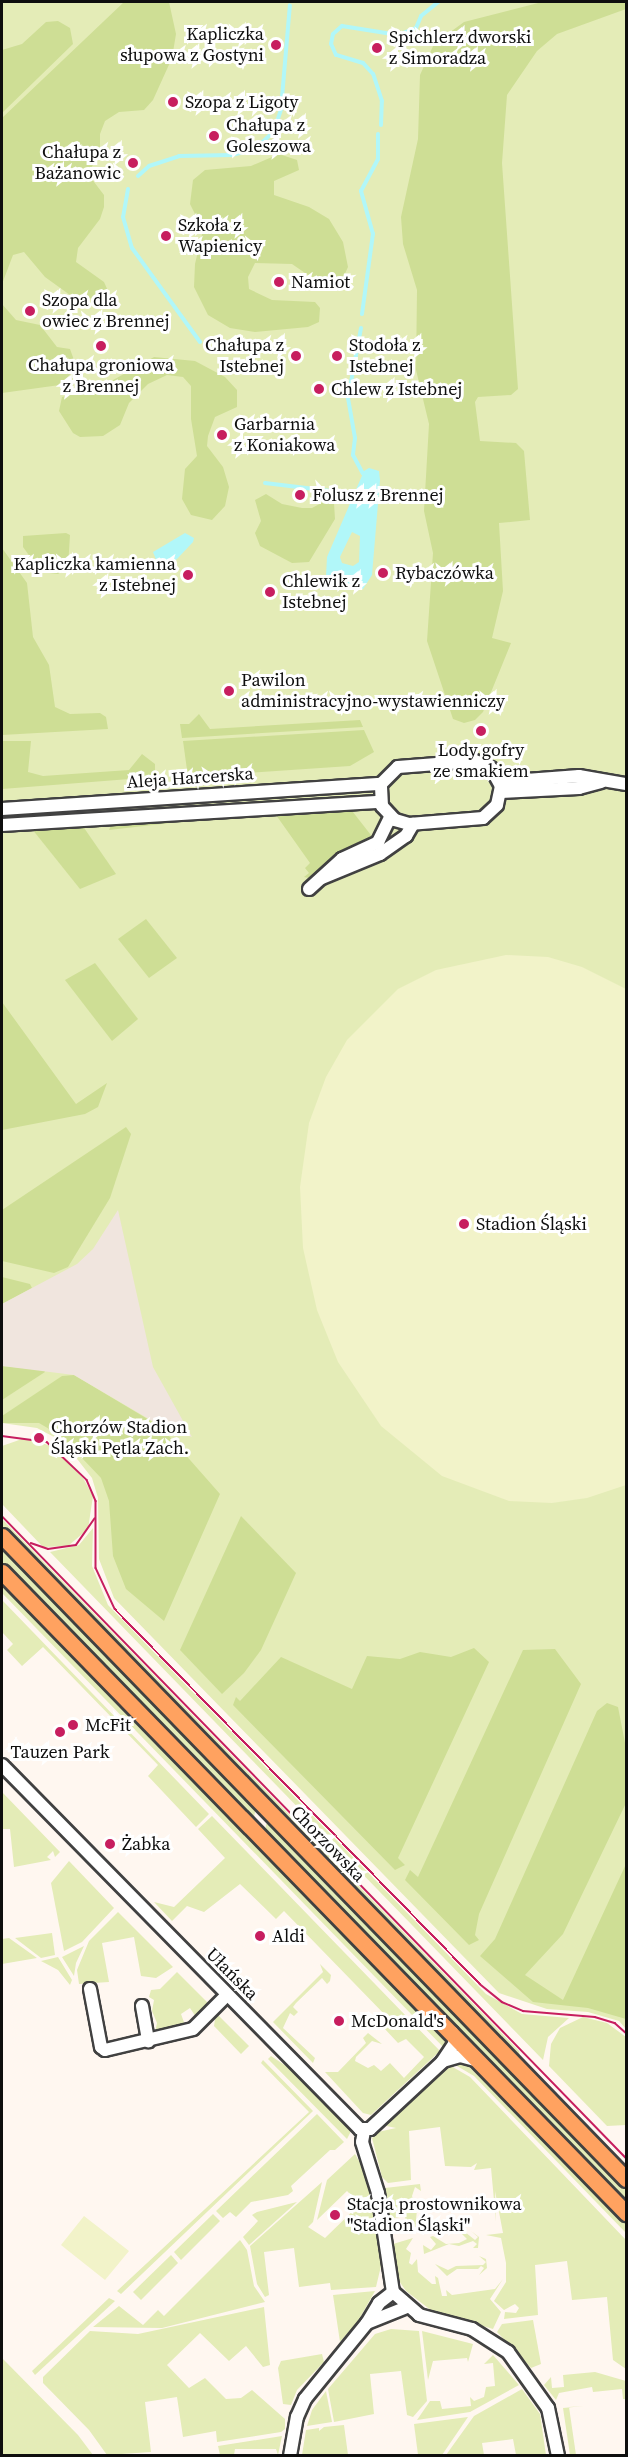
<!DOCTYPE html>
<html>
<head>
<meta charset="utf-8">
<style>
  body { margin:0 }
  #map { position:relative; width:628px; height:2457px; overflow:hidden; background:#fff7f0; font-family:"Source Serif 4",serif }
  div>[style] { position:absolute }
  .green>* { inset:0; background:#e4ecb7 }
  .forest>* { inset:0; background:#cede95 }
  .pitch>* { inset:0; background:#f2f3c9 }
  .plaza>* { inset:0; background:#f0e5de }
  .water>* { inset:0; background:#b1f7f9 }
  .stream>* { height:4px; margin:-2px; padding:0 2px; transform-origin:2px; border-radius:2px; background:#b1f7f9 }
  .roads { filter:drop-shadow(2px 0 #414141) drop-shadow(-2px 0 #414141) drop-shadow(0 2px #414141) drop-shadow(0 -2px #414141) }
  .minor>* { height:12px; margin:-6px; padding:0 6px; transform-origin:6px; border-radius:6px; background:#fff }
  .major>* { height:15px; margin:-7.5px; padding:0 7.5px; transform-origin:7.5px; border-radius:7.5px; background:#ffa260 }
  .tram>* { height:1.5px; margin:-0.75px; padding:0 0.75px; transform-origin:0.75px; border-radius:0.75px; background:#c71e5f }
  .dots>* { width:16px; height:16px; translate:-50% -50%; box-sizing:border-box; border:3px solid #fff; border-radius:50% }
  span { translate:-50% -50%; white-space:nowrap; text-align:center; line-height:1.15; -webkit-text-stroke:6px #fff; paint-order:stroke }
  .poi-label { font-size:18px; color:#0e0e0e }
  .right { translate:-100% -50%; text-align:right }
  .left { translate:0 -50%; text-align:left }
  .street-label { font-size:18px; color:#0e0e0e }
  .frame { position:absolute; inset:0; border:3px solid #0e0e0e; pointer-events:none }
</style>
</head>
<body>
<div id="map">
  <div class="green">
    <i style="clip-path:polygon(2px 2px,626px 2px,626px 2029px,619px 2021px,588px 2012px,547px 2009px,499px 1993px,114px 1598px,99px 1559px,98px 1498px,92px 1478px,74px 1455px,56px 1438px,37px 1428px,2px 1423px)"></i>
    <i style="clip-path:polygon(22px 1439px,36px 1440px,52px 1447px,83px 1478px,93px 1496px,88px 1529px,68px 1546px,43px 1547px,2px 1504px,2px 1446px)"></i>
    <i style="clip-path:polygon(2px 1519px,519px 2051px,521px 2061px,2px 1529px)"></i>
    <i style="clip-path:polygon(93px 1528px,92px 1566px,108px 1605px,486px 1994px,522px 2014px,569px 2018px,548px 2037px,543px 2060px,50px 1552px,79px 1545px)"></i>
    <i style="clip-path:polygon(2px 1546px,256px 1808px,254px 1817px,248px 1817px,2px 1563px)"></i>
    <i style="clip-path:polygon(2px 1582px,447px 2035px,447px 2051px,2px 1593px)"></i>
    <i style="clip-path:polygon(2px 1600px,209px 1814px,196px 1827px,148px 1776px,158px 1765px,43px 1647px,22px 1666px,7px 1650px,13px 1644px,2px 1632px)"></i>
    <i style="clip-path:polygon(2px 1792px,60px 1852px,55px 1857px,53px 1851px,47px 1857px,51px 1860px,14px 1867px,10px 1829px,2px 1829px)"></i>
    <i style="clip-path:polygon(212px 1816px,440px 2051px,371px 2115px,363px 2113px,325px 2072px,338px 2072px,366px 2043px,363px 2038px,368px 2033px,382px 2044px,372px 2041px,356px 2057px,355px 2061px,368px 2068px,374px 2065px,381px 2071px,390px 2063px,404px 2078px,424px 2057px,406px 2039px,398px 2043px,383px 2027px,378px 2020px,384px 2025px,389px 2019px,284px 1911px,276px 1919px,240px 1884px,204px 1912px,187px 1906px,172px 1921px,154px 1902px,174px 1907px,225px 1858px,198px 1829px)"></i>
    <i style="clip-path:polygon(266px 1824px,273px 1825px,626px 2188px,626px 2204px,265px 1834px)"></i>
    <i style="clip-path:polygon(69px 1861px,114px 1908px,82px 1942px,64px 1951px,51px 1883px)"></i>
    <i style="clip-path:polygon(118px 1912px,173px 1967px,156px 1978px,141px 1976px,134px 1937px,102px 1943px,109px 1982px,79px 1984px,77px 1970px,89px 1941px)"></i>
    <i style="clip-path:polygon(52px 1933px,55px 1955px,41px 1958px,15px 1938px)"></i>
    <i style="clip-path:polygon(9px 1938px,37px 1958px,2px 1964px,2px 1939px)"></i>
    <i style="clip-path:polygon(84px 1946px,76px 1963px,74px 1976px,62px 1957px)"></i>
    <i style="clip-path:polygon(58px 1957px,72px 1980px,70px 1985px,58px 1970px,41px 1961px)"></i>
    <i style="clip-path:polygon(320px 1964px,331px 1975px,330px 1981px,327px 1984px,322px 1978px,296px 2003px,293px 2007px,298px 2012px,294px 2016px,290px 2013px,283px 2028px,315px 2058px,313px 2063px,273px 2022px,323px 1972px)"></i>
    <i style="clip-path:polygon(177px 1972px,210px 2005px,196px 2017px,190px 2008px,181px 2014px,185px 2025px,155px 2033px,157px 2023px,152px 2011px,154px 2000px,149px 1997px,151px 1990px,160px 1989px)"></i>
    <i style="clip-path:polygon(216px 2013px,249px 2046px,241px 2054px,214px 2026px)"></i>
    <i style="clip-path:polygon(583px 2017px,607px 2023px,626px 2037px,626px 2125px,607px 2126px,549px 2066px,551px 2044px,560px 2028px)"></i>
    <i style="clip-path:polygon(271px 2056px,292px 2070px,348px 2126px,351px 2131px,347px 2139px,268px 2059px)"></i>
    <i style="clip-path:polygon(263px 2060px,313px 2111px,121px 2294px,117px 2291px,309px 2112px,261px 2063px)"></i>
    <i style="clip-path:polygon(458px 2062px,467px 2065px,555px 2150px,626px 2223px,626px 2233px,474px 2076px,452px 2063px)"></i>
    <i style="clip-path:polygon(451px 2066px,470px 2077px,626px 2240px,626px 2369px,613px 2360px,607px 2297px,572px 2300px,567px 2261px,535px 2265px,538px 2315px,504px 2319px,505px 2312px,516px 2313px,519px 2308px,515px 2304px,504px 2310px,494px 2301px,506px 2282px,506px 2263px,501px 2238px,486px 2235px,503px 2233px,495px 2191px,496px 2222px,491px 2168px,474px 2170px,477px 2163px,471px 2167px,445px 2166px,440px 2127px,409px 2131px,411px 2180px,388px 2183px,382px 2177px,372px 2138px,378px 2132px,396px 2128px,382px 2125px,443px 2068px)"></i>
    <i style="clip-path:polygon(317px 2114px,344px 2142px,335px 2150px,330px 2150px,291px 2186px,293px 2191px,288px 2195px,251px 2202px,236px 2217px,230px 2212px,223px 2218px,216px 2211px)"></i>
    <i style="clip-path:polygon(355px 2154px,359px 2161px,363px 2160px,374px 2202px,381px 2266px,376px 2287px,331px 2290px,330px 2283px,299px 2287px,294px 2248px,264px 2252px,269px 2295px,265px 2297px,257px 2284px,250px 2246px,322px 2182px,313px 2222px,308px 2227px,325px 2238px,360px 2204px,347px 2191px,317px 2220px,327px 2180px)"></i>
    <i style="clip-path:polygon(420px 2184px,421px 2191px,415px 2187px,412px 2196px,417px 2210px,416px 2220px,422px 2226px,407px 2228px,405px 2216px,394px 2218px,396px 2229px,390px 2229px,385px 2188px)"></i>
    <i style="clip-path:polygon(297px 2202px,249px 2245px,243px 2237px,258px 2221px,252px 2215px,257px 2212px)"></i>
    <i style="clip-path:polygon(213px 2214px,220px 2221px,181px 2260px,174px 2252px)"></i>
    <i style="clip-path:polygon(471px 2231px,479px 2237px,478px 2248px,473px 2248px,477px 2244px,473px 2241px,459px 2246px,449px 2244px,424px 2254px,423px 2245px,431px 2250px,436px 2244px,430px 2237px,433px 2236px,446px 2244px,459px 2243px,467px 2239px,461px 2233px,465px 2232px,475px 2240px,478px 2237px)"></i>
    <i style="clip-path:polygon(413px 2238px,406px 2249px,411px 2253px,409px 2263px,412px 2265px,417px 2259px,418px 2272px,432px 2284px,436px 2284px,435px 2276px,438px 2278px,442px 2296px,447px 2296px,446px 2290px,452px 2295px,495px 2289px,503px 2279px,490px 2299px,501px 2312px,493px 2329px,432px 2311px,406px 2291px,397px 2278px,393px 2244px)"></i>
    <i style="clip-path:polygon(240px 2240px,247px 2250px,254px 2286px,265px 2302px,162px 2328px,93px 2327px,119px 2306px,143px 2325px,158px 2310px,164px 2316px)"></i>
    <i style="clip-path:polygon(171px 2255px,178px 2263px,141px 2300px,133px 2292px)"></i>
    <i style="clip-path:polygon(479px 2256px,486px 2259px,487px 2268px,479px 2275px,484px 2268px,481px 2266px,478px 2269px,457px 2269px,447px 2276px,435px 2264px,448px 2270px,456px 2266px,483px 2265px,486px 2262px)"></i>
    <i style="clip-path:polygon(375px 2291px,357px 2323px,337px 2345px,340px 2342px,333px 2295px)"></i>
    <i style="clip-path:polygon(109px 2298px,115px 2301px,35px 2375px,32px 2371px)"></i>
    <i style="clip-path:polygon(264px 2307px,270px 2365px,263px 2367px,246px 2346px,229px 2361px,200px 2333px,167px 2365px,189px 2388px,205px 2378px,226px 2399px,241px 2398px,252px 2390px,285px 2419px,285px 2429px,281px 2432px,217px 2442px,216px 2431px,183px 2437px,177px 2397px,145px 2402px,151px 2452px,107px 2455px,89px 2430px,43px 2383px,43px 2377px,90px 2331px,138px 2334px)"></i>
    <i style="clip-path:polygon(533px 2320px,541px 2364px,531px 2368px,497px 2332px,502px 2324px)"></i>
    <i style="clip-path:polygon(391px 2329px,419px 2331px,427px 2401px,413px 2417px,407px 2415px,401px 2371px,370px 2374px,374px 2414px,334px 2422px,328px 2389px,375px 2334px)"></i>
    <i style="clip-path:polygon(422px 2331px,473px 2344px,468px 2362px,467px 2358px,433px 2361px,428px 2380px)"></i>
    <i style="clip-path:polygon(322px 2354px,324px 2362px,297px 2390px,291px 2405px,283px 2404px,278px 2368px,281px 2361px)"></i>
    <i style="clip-path:polygon(493px 2355px,519px 2385px,470px 2412px,417px 2420px,430px 2401px,440px 2401px,442px 2409px,471px 2406px,470px 2397px,474px 2401px,484px 2397px,486px 2387px,495px 2386px,493px 2363px,484px 2364px)"></i>
    <i style="clip-path:polygon(2px 2358px,78px 2435px,93px 2455px,2px 2455px)"></i>
    <i style="clip-path:polygon(595px 2372px,626px 2381px,626px 2399px,623px 2399px,622px 2389px,593px 2392px,592px 2387px,559px 2393px,556px 2400px,544px 2385px,551px 2377px,552px 2388px,564px 2387px,563px 2375px)"></i>
    <i style="clip-path:polygon(522px 2389px,540px 2414px,546px 2455px,516px 2455px,513px 2439px,482px 2443px,484px 2455px,446px 2455px,474px 2416px)"></i>
    <i style="clip-path:polygon(326px 2391px,332px 2422px,307px 2426px,312px 2410px)"></i>
    <i style="clip-path:polygon(584px 2406px,569px 2407px,576px 2455px,570px 2455px,563px 2408px)"></i>
    <i style="clip-path:polygon(468px 2417px,442px 2455px,418px 2455px,414px 2424px)"></i>
    <i style="clip-path:polygon(344px 2425px,348px 2455px,302px 2455px,306px 2430px,319px 2428px,319px 2431px,324px 2427px)"></i>
    <i style="clip-path:polygon(282px 2436px,278px 2455px,276px 2449px,235px 2449px,234px 2455px,220px 2455px,218px 2446px)"></i>
  </div>
  <div class="forest">
    <i style="clip-path:polygon(124px 2px,169px 2px,176px 34px,172px 58px,153px 100px,144px 110px,119px 112px,105px 121px,100px 134px,100px 154px,91px 168px,91px 178px,104px 195px,104px 207px,100px 219px,78px 248px,76px 262px,104px 282px,113px 302px,70px 295px,45px 277px,24px 252px,13px 255px,2px 284px,2px 118px)"></i>
    <i style="clip-path:polygon(542px 2px,626px 2px,626px 9px,557px 34px,537px 51px,507px 95px,502px 163px,518px 389px,511px 395px,478px 397px,475px 402px,480px 441px,516px 443px,524px 451px,530px 520px,499px 523px,503px 591px,492px 638px,511px 643px,483px 712px,475px 720px,464px 723px,453px 719px,427px 641px,433px 553px,424px 511px,429px 424px,416px 370px,417px 290px,403px 244px,401px 217px,418px 139px,420px 75px,434px 44px,464px 22px)"></i>
    <i style="clip-path:polygon(58px 21px,70px 28px,73px 44px,2px 113px,2px 50px,22px 44px,46px 22px)"></i>
    <i style="clip-path:polygon(279px 154px,297px 160px,299px 170px,274px 181px,274px 195px,309px 207px,329px 219px,343px 242px,348px 267px,342px 280px,332px 285px,318px 282px,292px 264px,255px 263px,248px 277px,249px 289px,272px 300px,315px 302px,320px 308px,319px 322px,308px 327px,255px 332px,230px 328px,208px 315px,194px 287px,195px 264px,203px 230px,190px 204px,193px 180px,205px 170px,251px 166px)"></i>
    <i style="clip-path:polygon(2px 304px,16px 320px,40px 325px,57px 347px,70px 349px,74px 360px,67px 384px,2px 393px)"></i>
    <i style="clip-path:polygon(154px 357px,195px 361px,225px 377px,237px 390px,237px 407px,215px 417px,208px 436px,207px 446px,223px 467px,229px 487px,225px 506px,212px 520px,191px 515px,182px 499px,185px 469px,197px 456px,191px 419px,191px 386px,183px 377px,167px 375px,148px 384px,129px 403px,120px 425px,103px 436px,80px 437px,73px 433px,59px 411px,62px 397px,106px 384px)"></i>
    <i style="clip-path:polygon(266px 494px,282px 504px,302px 508px,312px 508px,327px 500px,334px 503px,335px 519px,309px 562px,292px 563px,260px 546px,255px 533px,261px 521px,255px 500px)"></i>
    <i style="clip-path:polygon(66px 533px,70px 535px,68px 567px,58px 574px,41px 572px,23px 547px,23px 536px)"></i>
    <i style="clip-path:polygon(2px 548px,27px 583px,33px 637px,49px 665px,55px 707px,70px 714px,100px 713px,106px 717px,108px 729px,2px 735px)"></i>
    <i style="clip-path:polygon(199px 714px,210px 729px,360px 720px,363px 727px,182px 738px,180px 724px,189px 724px)"></i>
    <i style="clip-path:polygon(364px 730px,374px 752px,350px 766px,188px 777px,183px 741px)"></i>
    <i style="clip-path:polygon(2px 741px,31px 741px,28px 772px,43px 776px,129px 770px,142px 754px,155px 764px,155px 777px,2px 789px)"></i>
    <i style="clip-path:polygon(349px 807px,374px 839px,309px 878px,304px 877px,309px 873px,305px 868px,310px 863px,276px 815px,265px 815px)"></i>
    <i style="clip-path:polygon(167px 820px,170px 823px,109px 830px,112px 823px)"></i>
    <i style="clip-path:polygon(82px 825px,116px 874px,80px 889px,32px 829px)"></i>
    <i style="clip-path:polygon(146px 919px,177px 958px,149px 978px,118px 939px)"></i>
    <i style="clip-path:polygon(95px 963px,138px 1019px,112px 1041px,65px 980px)"></i>
    <i style="clip-path:polygon(2px 1002px,76px 1104px,107px 1083px,98px 1107px,85px 1114px,2px 1130px)"></i>
    <i style="clip-path:polygon(126px 1127px,131px 1134px,110px 1198px,68px 1267px,54px 1273px,2px 1261px,2px 1210px)"></i>
    <i style="clip-path:polygon(2px 1277px,30px 1284px,32px 1288px,2px 1304px)"></i>
    <i style="clip-path:polygon(2px 1366px,44px 1370px,45px 1372px,2px 1400px)"></i>
    <i style="clip-path:polygon(74px 1375px,161px 1427px,220px 1494px,164px 1621px,126px 1589px,113px 1556px,109px 1501px,101px 1478px,61px 1436px,39px 1423px,2px 1423px,2px 1416px,62px 1376px)"></i>
    <i style="clip-path:polygon(241px 1516px,296px 1573px,261px 1650px,244px 1673px,222px 1694px,180px 1650px)"></i>
    <i style="clip-path:polygon(474px 1648px,489px 1662px,398px 1858px,405px 1865px,395px 1870px,233px 1705px,236px 1697px,240px 1701px,281px 1657px,352px 1689px,367px 1656px,400px 1659px,420px 1652px,451px 1657px)"></i>
    <i style="clip-path:polygon(555px 1649px,581px 1684px,479px 1914px,475px 1935px,479px 1940px,469px 1945px,405px 1880px,410px 1870px,418px 1877px,523px 1650px)"></i>
    <i style="clip-path:polygon(607px 1703px,618px 1707px,626px 1748px,626px 1803px,563px 1934px,525px 1975px,563px 2000px,626px 1864px,626px 2019px,588px 2008px,533px 2002px,480px 1956px,495px 1939px,597px 1711px)"></i>
  </div>
  <div class="pitch">
    <i style="clip-path:polygon(506px 955px,548px 957px,582px 967px,626px 989px,626px 1485px,587px 1498px,552px 1503px,509px 1501px,442px 1476px,381px 1426px,338px 1362px,317px 1310px,303px 1248px,300px 1187px,309px 1123px,326px 1077px,347px 1040px,398px 989px,436px 970px)"></i>
    <i style="clip-path:polygon(84px 2216px,129px 2251px,105px 2280px,61px 2245px)"></i>
  </div>
  <div class="plaza">
    <i style="clip-path:polygon(118px 1210px,153px 1367px,192px 1437px,159px 1425px,74px 1375px,2px 1366px,2px 1304px,77px 1264px,93px 1249px)"></i>
  </div>
  <div class="water">
    <i style="clip-path:polygon(evenodd,369px 468px,379px 471px,380px 480px,372px 575px,363px 589px,347px 589px,326px 576px,327px 557px,364px 471px,369px 468px,352px 532px,360px 536px,359px 562px,353px 566px,342px 563px,340px 557px,352px 532px)"></i>
    <i style="clip-path:polygon(185px 533px,194px 538px,193px 542px,177px 559px,169px 564px,157px 562px,153px 552px)"></i>
  </div>
  <div class="stream">
    <i style="left:381px;top:125px;width:24px;rotate:-88deg"></i>
    <i style="left:382px;top:101px;width:28px;rotate:-108deg"></i>
    <i style="left:373px;top:74px;width:15px;rotate:-132deg"></i>
    <i style="left:363px;top:63px;width:28px;rotate:-163deg"></i>
    <i style="left:336px;top:55px;width:12px;rotate:-114deg"></i>
    <i style="left:331px;top:44px;width:10px;rotate:-79deg"></i>
    <i style="left:333px;top:34px;width:12px;rotate:-42deg"></i>
    <i style="left:342px;top:26px;width:57px;rotate:9.1deg"></i>
    <i style="left:398px;top:35px;width:19px;rotate:-21deg"></i>
    <i style="left:416px;top:28px;width:13px;rotate:-67deg"></i>
    <i style="left:421px;top:16px;width:22px;rotate:-39deg"></i>
    <i style="left:138px;top:176px;width:15px;rotate:-42deg"></i>
    <i style="left:149px;top:166px;width:32px;rotate:-18deg"></i>
    <i style="left:179px;top:156px;width:53px;rotate:-1.1deg"></i>
    <i style="left:232px;top:155px;width:24px;rotate:-15deg"></i>
    <i style="left:255px;top:149px;width:26px;rotate:-43deg"></i>
    <i style="left:274px;top:131px;width:23px;rotate:-72deg"></i>
    <i style="left:281px;top:109px;width:104px;rotate:-85.1deg"></i>
    <i style="left:128px;top:189px;width:28px;rotate:100deg"></i>
    <i style="left:123px;top:217px;width:32px;rotate:74deg"></i>
    <i style="left:132px;top:248px;width:116px;rotate:54.1deg"></i>
    <i style="left:362px;top:314px;width:81px;rotate:-82.2deg"></i>
    <i style="left:373px;top:234px;width:45px;rotate:-105.6deg"></i>
    <i style="left:361px;top:191px;width:36px;rotate:-62deg"></i>
    <i style="left:378px;top:159px;width:25px;rotate:-90deg"></i>
    <i style="left:361px;top:328px;width:71px;rotate:100.5deg"></i>
    <i style="left:348px;top:398px;width:41px;rotate:80.1deg"></i>
    <i style="left:355px;top:438px;width:17px;rotate:97deg"></i>
    <i style="left:353px;top:455px;width:21px;rotate:62deg"></i>
    <i style="left:265px;top:483px;width:91px;rotate:7deg"></i>
  </div>
  <div class="roads">
    <div class="minor">
      <i style="left:475px;top:761px;width:17px;rotate:24deg"></i>
      <i style="left:491px;top:768px;width:21px;rotate:61deg"></i>
      <i style="left:501px;top:786px;width:19px;rotate:102deg"></i>
      <i style="left:497px;top:805px;width:19px;rotate:137deg"></i>
      <i style="left:483px;top:818px;width:74px;rotate:175.4deg"></i>
      <i style="left:409px;top:824px;width:15px;rotate:-164deg"></i>
      <i style="left:395px;top:820px;width:19px;rotate:-133deg"></i>
      <i style="left:382px;top:806px;width:22px;rotate:-93deg"></i>
      <i style="left:381px;top:784px;width:24px;rotate:-45deg"></i>
      <i style="left:398px;top:767px;width:77px;rotate:-4.5deg"></i>
      <i style="left:500px;top:782px;width:79px;rotate:-4.3deg"></i>
      <i style="left:579px;top:776px;width:48px;rotate:9.7deg"></i>
      <i style="left:501px;top:792px;width:78px;rotate:-2.9deg"></i>
      <i style="left:579px;top:788px;width:23px;rotate:-15deg"></i>
      <i style="left:2px;top:809px;width:380px;rotate:-3.8deg"></i>
      <i style="left:2px;top:825px;width:379px;rotate:-3.5deg"></i>
      <i style="left:322px;top:878px;width:63px;rotate:-22.5deg"></i>
      <i style="left:380px;top:854px;width:32px;rotate:-35deg"></i>
      <i style="left:406px;top:836px;width:14px;rotate:-60deg"></i>
      <i style="left:309px;top:889px;width:45px;rotate:-42.3deg"></i>
      <i style="left:342px;top:859px;width:40px;rotate:-25deg"></i>
      <i style="left:378px;top:842px;width:28px;rotate:-64deg"></i>
      <i style="left:2px;top:1765px;width:511px;rotate:45.48deg"></i>
      <i style="left:360px;top:2129px;width:10px"></i>
      <i style="left:370px;top:2129px;width:98px;rotate:-42.9deg"></i>
      <i style="left:442px;top:2062px;width:23px;rotate:-56deg"></i>
      <i style="left:455px;top:2043px;width:11px;rotate:-105deg"></i>
      <i style="left:90px;top:1989px;width:59px;rotate:79.3deg"></i>
      <i style="left:101px;top:2047px;width:5px;rotate:37deg"></i>
      <i style="left:105px;top:2050px;width:90px;rotate:-13.4deg"></i>
      <i style="left:193px;top:2029px;width:48px;rotate:-45deg"></i>
      <i style="left:142px;top:2006px;width:36px;rotate:80deg"></i>
      <i style="left:443px;top:2061px;width:18px;rotate:-16deg"></i>
      <i style="left:460px;top:2056px;width:20px;rotate:15deg"></i>
      <i style="left:364px;top:2131px;width:11px;rotate:100deg"></i>
      <i style="left:362px;top:2142px;width:53px;rotate:72.6deg"></i>
      <i style="left:378px;top:2193px;width:100px;rotate:81.4deg"></i>
      <i style="left:393px;top:2292px;width:35px;rotate:41deg"></i>
      <i style="left:419px;top:2315px;width:55px;rotate:14.8deg"></i>
      <i style="left:472px;top:2329px;width:43px;rotate:32.6deg"></i>
      <i style="left:508px;top:2352px;width:69px;rotate:54.5deg"></i>
      <i style="left:548px;top:2408px;width:49px;rotate:78.2deg"></i>
      <i style="left:367px;top:2323px;width:43px;rotate:-21.8deg"></i>
      <i style="left:290px;top:2456px;width:40px;rotate:-80deg"></i>
      <i style="left:297px;top:2417px;width:20px;rotate:-66deg"></i>
      <i style="left:305px;top:2399px;width:98px;rotate:-50.8deg"></i>
      <i style="left:367px;top:2323px;width:23px;rotate:-59deg"></i>
      <i style="left:379px;top:2303px;width:18px;rotate:-38deg"></i>
    </div>
    <div class="major">
      <i style="left:2px;top:1536px;width:896px;rotate:45.86deg"></i>
      <i style="left:2px;top:1572px;width:895px;rotate:45.77deg"></i>
    </div>
  </div>
  <div class="tram">
    <i style="left:2px;top:1436px;width:45px;rotate:7.6deg"></i>
    <i style="left:47px;top:1442px;width:55px;rotate:43.5deg"></i>
    <i style="left:87px;top:1480px;width:23px;rotate:67deg"></i>
    <i style="left:96px;top:1501px;width:67px;rotate:90deg"></i>
    <i style="left:96px;top:1568px;width:45px;rotate:65.1deg"></i>
    <i style="left:115px;top:1609px;width:523px;rotate:45.77deg"></i>
    <i style="left:480px;top:1984px;width:28px;rotate:39deg"></i>
    <i style="left:502px;top:2002px;width:23px;rotate:23deg"></i>
    <i style="left:523px;top:2011px;width:72px;rotate:4.8deg"></i>
    <i style="left:595px;top:2017px;width:21px;rotate:17deg"></i>
    <i style="left:615px;top:2023px;width:15px;rotate:42deg"></i>
    <i style="left:2px;top:1516px;width:895px;rotate:45.81deg"></i>
    <i style="left:31px;top:1543px;width:18px;rotate:19deg"></i>
    <i style="left:48px;top:1549px;width:28px;rotate:-8deg"></i>
    <i style="left:76px;top:1545px;width:32px;rotate:-55deg"></i>
  </div>
  <div class="dots">
    <i style="left:276px;top:45px;background:#c71e5f"></i>
    <i style="left:377px;top:48px;background:#c71e5f"></i>
    <i style="left:173px;top:102px;background:#c71e5f"></i>
    <i style="left:214px;top:136px;background:#c71e5f"></i>
    <i style="left:133px;top:163px;background:#c71e5f"></i>
    <i style="left:166px;top:236px;background:#c71e5f"></i>
    <i style="left:279px;top:282px;background:#c71e5f"></i>
    <i style="left:30px;top:311px;background:#c71e5f"></i>
    <i style="left:101px;top:346px;background:#c71e5f"></i>
    <i style="left:296px;top:356px;background:#c71e5f"></i>
    <i style="left:337px;top:356px;background:#c71e5f"></i>
    <i style="left:319px;top:389px;background:#c71e5f"></i>
    <i style="left:222px;top:435px;background:#c71e5f"></i>
    <i style="left:300px;top:495px;background:#c71e5f"></i>
    <i style="left:383px;top:573px;background:#c71e5f"></i>
    <i style="left:188px;top:575px;background:#c71e5f"></i>
    <i style="left:270px;top:592px;background:#c71e5f"></i>
    <i style="left:229px;top:691px;background:#c71e5f"></i>
    <i style="left:481px;top:731px;background:#c71e5f"></i>
    <i style="left:464px;top:1224px;background:#c71e5f"></i>
    <i style="left:39px;top:1438px;background:#c71e5f"></i>
    <i style="left:73px;top:1725px;background:#c71e5f"></i>
    <i style="left:60px;top:1732px;background:#c71e5f"></i>
    <i style="left:110px;top:1844px;background:#c71e5f"></i>
    <i style="left:260px;top:1936px;background:#c71e5f"></i>
    <i style="left:339px;top:2021px;background:#c71e5f"></i>
    <i style="left:335px;top:2215px;background:#c71e5f"></i>
  </div>
  <div class="poi-label">
    <span class="right" style="left:264px;top:45px">Kapliczka<br>słupowa z Gostyni</span>
    <span class="left" style="left:389px;top:48px">Spichlerz dworski<br>z Simoradza</span>
    <span class="left" style="left:185px;top:102px">Szopa z Ligoty</span>
    <span class="left" style="left:226px;top:136px">Chałupa z<br>Goleszowa</span>
    <span class="right" style="left:121px;top:163px">Chałupa z<br>Bażanowic</span>
    <span class="left" style="left:178px;top:236px">Szkoła z<br>Wapienicy</span>
    <span class="left" style="left:291px;top:282px">Namiot</span>
    <span class="left" style="left:42px;top:311px">Szopa dla<br>owiec z Brennej</span>
    <span class="right" style="left:284px;top:356px">Chałupa z<br>Istebnej</span>
    <span class="left" style="left:349px;top:356px">Stodoła z<br>Istebnej</span>
    <span style="left:101px;top:376px">Chałupa groniowa<br>z Brennej</span>
    <span class="left" style="left:331px;top:389px">Chlew z Istebnej</span>
    <span class="left" style="left:234px;top:435px">Garbarnia<br>z Koniakowa</span>
    <span class="left" style="left:312px;top:495px">Folusz z Brennej</span>
    <span class="right" style="left:176px;top:575px">Kapliczka kamienna<br>z Istebnej</span>
    <span class="left" style="left:395px;top:573px">Rybaczówka</span>
    <span class="left" style="left:282px;top:592px">Chlewik z<br>Istebnej</span>
    <span class="left" style="left:241px;top:691px">Pawilon<br>administracyjno-wystawienniczy</span>
    <span style="left:481px;top:761px">Lody gofry<br>ze smakiem</span>
    <span class="left" style="left:476px;top:1224px">Stadion Śląski</span>
    <span class="left" style="left:51px;top:1438px">Chorzów Stadion<br>Śląski Pętla Zach.</span>
    <span class="left" style="left:85px;top:1725px">McFit</span>
    <span style="left:60px;top:1752px">Tauzen Park</span>
    <span class="left" style="left:122px;top:1844px">Żabka</span>
    <span class="left" style="left:272px;top:1936px">Aldi</span>
    <span class="left" style="left:351px;top:2021px">McDonald's</span>
    <span class="left" style="left:347px;top:2215px">Stacja prostownikowa<br>"Stadion Śląski"</span>
  </div>
  <div class="street-label">
    <span style="left:190px;top:778px;rotate:-4deg">Aleja Harcerska</span>
    <span style="left:328px;top:1844px;rotate:46deg">Chorzowska</span>
    <span style="left:232px;top:1974px;rotate:45deg">Ułańska</span>
  </div>
  <div class="frame"></div>
</div>
</body>
</html>
